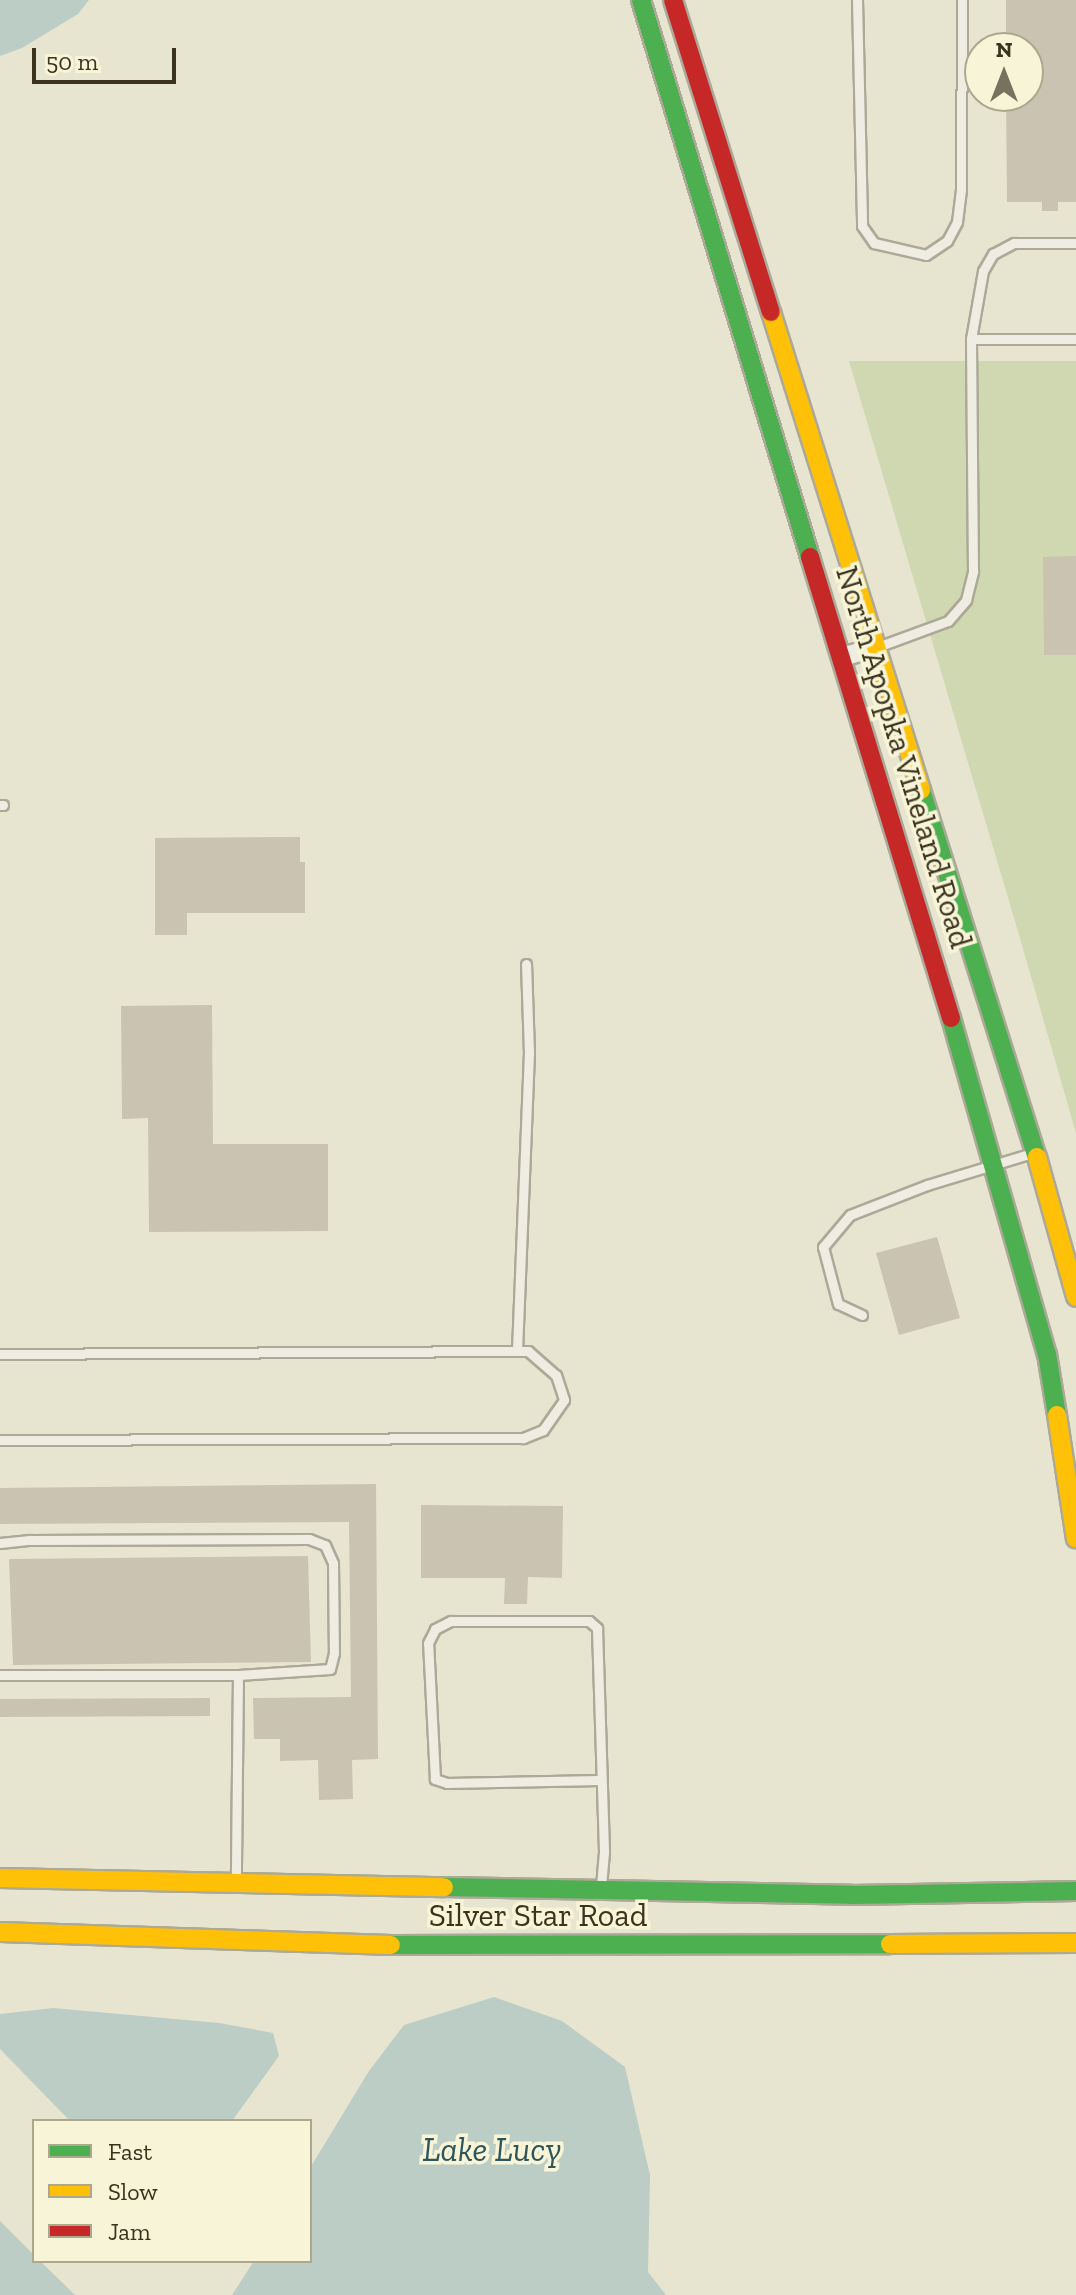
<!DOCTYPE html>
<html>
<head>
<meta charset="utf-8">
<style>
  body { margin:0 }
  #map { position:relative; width:1076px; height:2295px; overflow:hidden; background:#e7e4d0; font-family:"Zilla Slab",serif }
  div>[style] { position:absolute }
  .green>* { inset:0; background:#d0d8b2 }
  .water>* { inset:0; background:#bbcdc5 }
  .building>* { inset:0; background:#cac3b1 }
  .roads { filter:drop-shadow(2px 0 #aca998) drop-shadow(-2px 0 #aca998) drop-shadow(0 2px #aca998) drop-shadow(0 -2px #aca998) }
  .lane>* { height:9px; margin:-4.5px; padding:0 4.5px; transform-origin:4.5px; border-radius:4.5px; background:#efede2 }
  .street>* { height:18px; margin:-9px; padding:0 9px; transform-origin:9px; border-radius:9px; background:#efede2 }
  .fast>* { height:18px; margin:-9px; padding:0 9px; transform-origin:9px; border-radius:9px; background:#4caf50 }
  .slow>* { height:18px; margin:-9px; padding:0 9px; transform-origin:9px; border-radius:9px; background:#ffc107 }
  .jam>* { height:18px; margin:-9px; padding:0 9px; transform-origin:9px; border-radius:9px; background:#c62828 }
  span { translate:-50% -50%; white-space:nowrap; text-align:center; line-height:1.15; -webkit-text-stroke:7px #f7f4d7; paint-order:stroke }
  .street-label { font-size:32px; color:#3c331f }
  .water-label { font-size:34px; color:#2f565c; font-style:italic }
  .legend { position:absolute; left:32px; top:2119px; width:280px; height:144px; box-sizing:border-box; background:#f7f4d7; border:2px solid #aca78d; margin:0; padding:10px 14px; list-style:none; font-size:24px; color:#3c331f }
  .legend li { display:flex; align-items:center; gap:16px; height:40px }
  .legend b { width:40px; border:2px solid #aca78d }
  .north { position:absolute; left:964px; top:32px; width:80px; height:80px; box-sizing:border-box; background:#f7f4d7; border:2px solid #aca78d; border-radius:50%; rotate:0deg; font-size:22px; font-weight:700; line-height:32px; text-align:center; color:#3c331f }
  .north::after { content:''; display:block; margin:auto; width:28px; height:36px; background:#78715d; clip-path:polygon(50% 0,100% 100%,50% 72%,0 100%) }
  .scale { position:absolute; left:32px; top:48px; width:144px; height:36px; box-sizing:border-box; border:4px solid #3c331f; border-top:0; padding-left:10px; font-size:24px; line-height:28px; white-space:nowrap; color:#3c331f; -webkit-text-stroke:6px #f7f4d7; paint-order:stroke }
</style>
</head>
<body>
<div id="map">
  <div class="green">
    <i style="clip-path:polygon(849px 361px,1076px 361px,1076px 1133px,1017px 928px)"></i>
  </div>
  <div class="water">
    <i style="clip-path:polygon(0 0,89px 0,78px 14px,22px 48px,0 56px)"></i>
    <i style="clip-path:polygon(494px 1997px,562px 2021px,625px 2067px,650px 2175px,648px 2272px,666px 2295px,232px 2295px,254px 2261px,310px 2261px,310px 2168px,369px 2071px,404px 2025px)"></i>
    <i style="clip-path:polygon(53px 2008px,219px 2023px,273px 2033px,279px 2056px,232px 2121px,70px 2121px,0 2049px,0 2014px)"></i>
    <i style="clip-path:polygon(0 2221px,34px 2255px,34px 2261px,40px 2261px,75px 2295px,0 2295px)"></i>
  </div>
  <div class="building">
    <i style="clip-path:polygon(1006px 0,1076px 0,1076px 202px,1058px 202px,1058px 211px,1042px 211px,1042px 202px,1007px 202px,1006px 96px,1028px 96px,1028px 48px,1006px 48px)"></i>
    <i style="clip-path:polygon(1076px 556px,1076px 655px,1044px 655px,1043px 557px)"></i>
    <i style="clip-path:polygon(300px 837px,300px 862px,305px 862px,305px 913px,187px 913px,187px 935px,155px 935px,155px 838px)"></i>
    <i style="clip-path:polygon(212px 1005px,213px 1144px,328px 1144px,328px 1231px,149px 1232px,148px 1118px,122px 1119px,121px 1006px)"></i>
    <i style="clip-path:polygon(937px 1237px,960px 1318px,899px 1335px,876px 1253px)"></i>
    <i style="clip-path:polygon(376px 1484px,378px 1759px,352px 1760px,353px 1799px,319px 1800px,318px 1760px,280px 1761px,280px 1739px,254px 1739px,253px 1698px,351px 1697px,349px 1522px,0 1524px,0 1488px)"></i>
    <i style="clip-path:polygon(421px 1505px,563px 1506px,562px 1578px,528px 1577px,527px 1604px,504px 1604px,505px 1578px,421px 1578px)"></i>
    <i style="clip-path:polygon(308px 1556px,311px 1662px,13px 1665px,9px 1559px)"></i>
    <i style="clip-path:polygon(210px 1698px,210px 1716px,0 1717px,0 1699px)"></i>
  </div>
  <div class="roads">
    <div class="lane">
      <i style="left:857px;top:0;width:226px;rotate:88.7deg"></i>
      <i style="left:862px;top:226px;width:21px;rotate:55deg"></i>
      <i style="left:874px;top:243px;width:53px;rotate:13deg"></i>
      <i style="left:926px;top:255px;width:25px;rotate:-34deg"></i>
      <i style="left:947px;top:241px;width:21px;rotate:-62deg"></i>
      <i style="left:957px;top:222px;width:32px;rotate:-83deg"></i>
      <i style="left:961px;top:190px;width:190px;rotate:-89.7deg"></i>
      <i style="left:971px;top:339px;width:105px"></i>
      <i style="left:880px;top:646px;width:72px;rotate:-20.2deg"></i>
      <i style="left:948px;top:621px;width:28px;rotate:-49deg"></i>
      <i style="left:966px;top:600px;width:30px;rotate:-76deg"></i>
      <i style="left:973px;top:571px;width:232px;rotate:-90.5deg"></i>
      <i style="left:971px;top:339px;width:69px;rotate:-80deg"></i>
      <i style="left:983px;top:271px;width:20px;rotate:-60deg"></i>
      <i style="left:993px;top:254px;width:24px;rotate:-28deg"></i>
      <i style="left:1014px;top:243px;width:62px"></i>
      <i style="left:0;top:805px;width:3px"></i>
      <i style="left:862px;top:1315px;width:26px;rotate:-155deg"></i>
      <i style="left:838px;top:1304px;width:59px;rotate:-104.7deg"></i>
      <i style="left:823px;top:1247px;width:42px;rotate:-49.8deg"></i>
      <i style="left:850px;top:1215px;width:83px;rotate:-21.3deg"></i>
      <i style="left:927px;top:1185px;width:110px;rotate:-16.9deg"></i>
      <i style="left:517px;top:1351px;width:298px;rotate:-87.7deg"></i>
      <i style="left:529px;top:1053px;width:89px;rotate:-91.9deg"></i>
      <i style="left:0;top:1354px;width:528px;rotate:-0.33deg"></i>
      <i style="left:528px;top:1351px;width:37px;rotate:41deg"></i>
      <i style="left:556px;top:1375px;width:26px;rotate:72deg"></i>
      <i style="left:564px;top:1400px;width:37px;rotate:125deg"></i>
      <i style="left:543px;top:1430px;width:22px;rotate:158deg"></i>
      <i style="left:523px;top:1438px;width:523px;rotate:179.78deg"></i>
      <i style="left:0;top:1543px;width:30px;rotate:-6deg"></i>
      <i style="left:30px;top:1540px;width:279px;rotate:-0.2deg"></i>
      <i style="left:309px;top:1539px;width:17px;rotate:21deg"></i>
      <i style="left:325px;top:1545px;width:20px;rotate:66deg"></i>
      <i style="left:333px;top:1563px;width:90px;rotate:89.4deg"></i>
      <i style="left:334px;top:1653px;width:16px;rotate:104deg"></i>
      <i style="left:330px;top:1669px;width:92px;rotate:176.3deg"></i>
      <i style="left:0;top:1675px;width:238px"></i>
      <i style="left:238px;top:1675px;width:206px;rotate:90.6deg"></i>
      <i style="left:600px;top:1780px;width:153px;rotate:178.9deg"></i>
      <i style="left:447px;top:1783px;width:13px;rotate:-162deg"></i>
      <i style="left:435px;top:1779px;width:136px;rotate:-92.9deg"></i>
      <i style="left:428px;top:1643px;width:16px;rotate:-63deg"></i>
      <i style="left:435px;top:1629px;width:18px;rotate:-27deg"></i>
      <i style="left:451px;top:1621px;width:138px"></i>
      <i style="left:589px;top:1621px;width:11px;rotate:41deg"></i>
      <i style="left:597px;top:1628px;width:224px;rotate:88.2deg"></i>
      <i style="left:604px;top:1852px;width:36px;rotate:95deg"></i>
    </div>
    <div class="street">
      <i style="left:842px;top:657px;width:36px;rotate:-16deg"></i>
    </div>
    <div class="fast">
      <i style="left:641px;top:0;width:582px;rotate:73.12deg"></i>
      <i style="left:921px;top:790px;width:385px;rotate:72.5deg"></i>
      <i style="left:951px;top:1018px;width:349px;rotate:74.1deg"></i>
      <i style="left:1047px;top:1354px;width:62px;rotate:80.7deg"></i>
      <i style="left:444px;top:1887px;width:408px;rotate:1.1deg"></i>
      <i style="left:852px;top:1895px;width:224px;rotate:-1deg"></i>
      <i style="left:391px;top:1945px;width:499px;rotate:-0.1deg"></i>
    </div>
    <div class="slow">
      <i style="left:771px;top:312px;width:501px;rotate:72.58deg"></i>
      <i style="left:1037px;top:1157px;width:145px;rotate:74.4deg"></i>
      <i style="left:1057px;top:1415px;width:125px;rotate:81.3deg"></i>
      <i style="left:0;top:1878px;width:444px;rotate:1.2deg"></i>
      <i style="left:0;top:1932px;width:391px;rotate:1.9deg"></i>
      <i style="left:890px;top:1944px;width:186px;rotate:-0.3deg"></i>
    </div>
    <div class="jam">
      <i style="left:673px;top:0;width:327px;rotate:72.6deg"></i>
      <i style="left:810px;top:557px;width:482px;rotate:73deg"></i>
    </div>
  </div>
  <div class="street-label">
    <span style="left:904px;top:757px;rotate:73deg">North Apopka Vineland Road</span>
    <span style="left:538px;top:1915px">Silver Star Road</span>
  </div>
  <div class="water-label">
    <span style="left:492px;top:2150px">Lake Lucy</span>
  </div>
  <ul class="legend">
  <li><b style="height:10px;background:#4caf50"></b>Fast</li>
  <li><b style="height:10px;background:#ffc107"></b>Slow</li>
  <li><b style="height:10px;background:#c62828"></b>Jam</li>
  </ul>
  <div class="north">N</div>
  <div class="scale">50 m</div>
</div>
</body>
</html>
